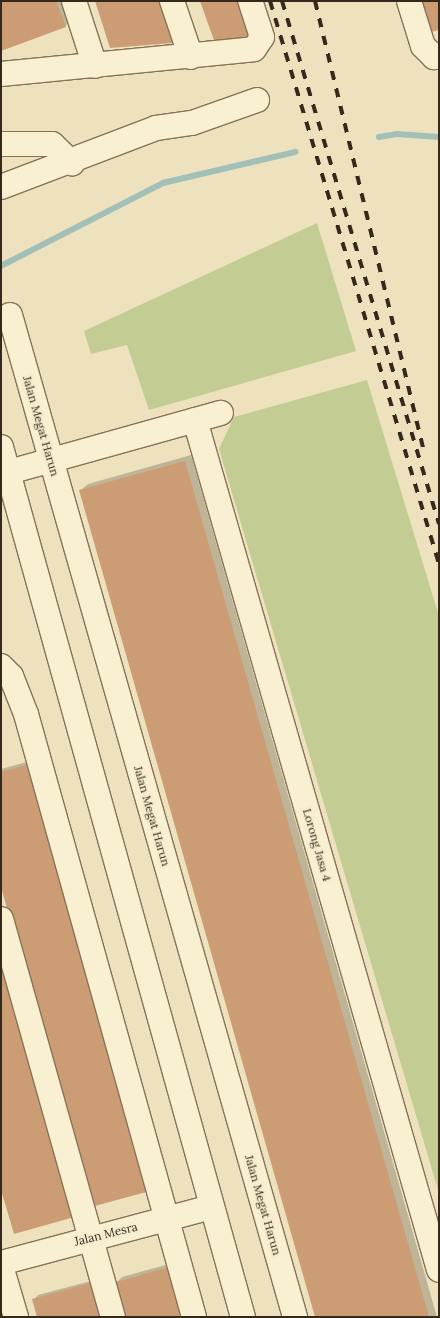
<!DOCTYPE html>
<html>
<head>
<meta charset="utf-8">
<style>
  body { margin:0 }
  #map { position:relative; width:440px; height:1318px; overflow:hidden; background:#eee2be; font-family:Lora,serif }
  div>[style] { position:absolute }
  .green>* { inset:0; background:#c2cc93 }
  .shadow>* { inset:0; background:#0003 }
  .stream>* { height:5.5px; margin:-2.75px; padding:0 2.75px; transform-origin:2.75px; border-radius:2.75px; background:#a2bfb8 }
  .building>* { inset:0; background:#cc9d74 }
  .roads { filter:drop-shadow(1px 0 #867257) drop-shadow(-1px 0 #867257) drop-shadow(0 1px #867257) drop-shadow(0 -1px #867257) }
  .minor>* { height:24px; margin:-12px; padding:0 12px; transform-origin:12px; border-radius:12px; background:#f9efd1 }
  .rail>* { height:4px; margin-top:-2px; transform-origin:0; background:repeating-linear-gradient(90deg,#35291c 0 9px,transparent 0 18px) }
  span { translate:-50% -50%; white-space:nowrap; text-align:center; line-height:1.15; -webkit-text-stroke:4.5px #f5ecce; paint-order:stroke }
  .street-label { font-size:12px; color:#35291c }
  .frame { position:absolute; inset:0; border:2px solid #35291c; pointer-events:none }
</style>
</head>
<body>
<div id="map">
  <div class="green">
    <i style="clip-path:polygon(317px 223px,356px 351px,149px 410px,127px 345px,91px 354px,84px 331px)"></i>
    <i style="clip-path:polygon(367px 380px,439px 616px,439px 1193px,219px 449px,234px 417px)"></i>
  </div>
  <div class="shadow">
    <i style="clip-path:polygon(1px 1px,65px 1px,72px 20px,65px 26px)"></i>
    <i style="clip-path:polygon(191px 455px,437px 1317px,316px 1317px,81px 490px,88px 484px)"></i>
    <i style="clip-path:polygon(34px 760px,1px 882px,1px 769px)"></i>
    <i style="clip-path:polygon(180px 1261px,196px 1317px,117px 1282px,122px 1277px)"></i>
    <i style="clip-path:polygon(102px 1278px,113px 1317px,34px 1300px,38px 1295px)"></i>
  </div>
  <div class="stream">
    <i style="left:379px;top:137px;width:18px;rotate:-9deg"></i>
    <i style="left:397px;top:134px;width:42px;rotate:4.1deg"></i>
    <i style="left:1px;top:266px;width:182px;rotate:-27.1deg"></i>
    <i style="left:163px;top:183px;width:136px;rotate:-13.2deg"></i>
  </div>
  <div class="building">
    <i style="clip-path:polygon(1px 1px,56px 1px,66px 27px,1px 51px)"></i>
    <i style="clip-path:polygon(95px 1px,160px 1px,174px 43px,110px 48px)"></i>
    <i style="clip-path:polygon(200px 1px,242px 1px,253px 36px,216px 46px)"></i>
    <i style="clip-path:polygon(418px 1px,439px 1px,439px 30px,427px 33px)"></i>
    <i style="clip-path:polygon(185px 461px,429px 1317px,315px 1317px,79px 490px)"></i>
    <i style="clip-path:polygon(30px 764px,150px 1191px,91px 1207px,1px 887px,1px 772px)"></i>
    <i style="clip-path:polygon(1px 958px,78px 1216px,14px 1234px,1px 1190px)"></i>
    <i style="clip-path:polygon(176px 1265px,190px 1317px,126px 1317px,116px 1282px)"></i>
    <i style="clip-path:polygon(98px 1281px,108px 1317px,37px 1317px,32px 1299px)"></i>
  </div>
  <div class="roads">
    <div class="minor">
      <i style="left:74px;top:1px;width:68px;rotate:72.1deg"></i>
      <i style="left:172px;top:1px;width:59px;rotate:71.3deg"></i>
      <i style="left:409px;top:1px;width:47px;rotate:72.7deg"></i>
      <i style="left:423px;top:46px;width:16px;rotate:45deg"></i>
      <i style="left:434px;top:57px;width:5px;rotate:-22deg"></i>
      <i style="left:1px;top:74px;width:254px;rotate:-5.6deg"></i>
      <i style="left:254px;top:49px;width:14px;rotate:-56deg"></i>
      <i style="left:262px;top:37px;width:38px;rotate:-108deg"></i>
      <i style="left:1px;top:144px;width:51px"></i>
      <i style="left:52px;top:144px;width:28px;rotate:44deg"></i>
      <i style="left:1px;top:187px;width:166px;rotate:-20.8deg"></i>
      <i style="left:156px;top:128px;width:36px;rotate:-8deg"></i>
      <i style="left:192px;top:123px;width:69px;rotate:-19.5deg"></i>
      <i style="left:10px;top:315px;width:1042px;rotate:74.12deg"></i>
      <i style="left:195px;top:420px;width:884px;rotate:73.98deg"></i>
      <i style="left:1px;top:447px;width:903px;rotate:74.46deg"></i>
      <i style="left:9px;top:472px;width:220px;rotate:-15.6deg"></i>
      <i style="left:1px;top:666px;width:14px;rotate:45deg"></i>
      <i style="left:11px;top:676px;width:41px;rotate:68.5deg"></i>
      <i style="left:26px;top:714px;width:626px;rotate:74.43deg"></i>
      <i style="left:1px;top:919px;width:413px;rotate:74.3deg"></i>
      <i style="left:1px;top:1263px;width:217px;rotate:-14.9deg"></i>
      <i style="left:1px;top:1266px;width:53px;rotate:73.6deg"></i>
    </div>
  </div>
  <div class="rail">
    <i style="left:270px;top:1px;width:588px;rotate:73.29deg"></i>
    <i style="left:282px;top:1px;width:546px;rotate:73.29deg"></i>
    <i style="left:315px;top:1px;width:465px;rotate:76.4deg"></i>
  </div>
  <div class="street-label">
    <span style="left:41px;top:426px;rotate:74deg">Jalan Megat Harun</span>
    <span style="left:152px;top:816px;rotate:74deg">Jalan Megat Harun</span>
    <span style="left:317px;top:845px;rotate:74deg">Lorong Jasa 4</span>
    <span style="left:263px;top:1205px;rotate:74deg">Jalan Megat Harun</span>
    <span style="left:106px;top:1234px;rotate:-14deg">Jalan Mesra</span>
  </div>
  <div class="frame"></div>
</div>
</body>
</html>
